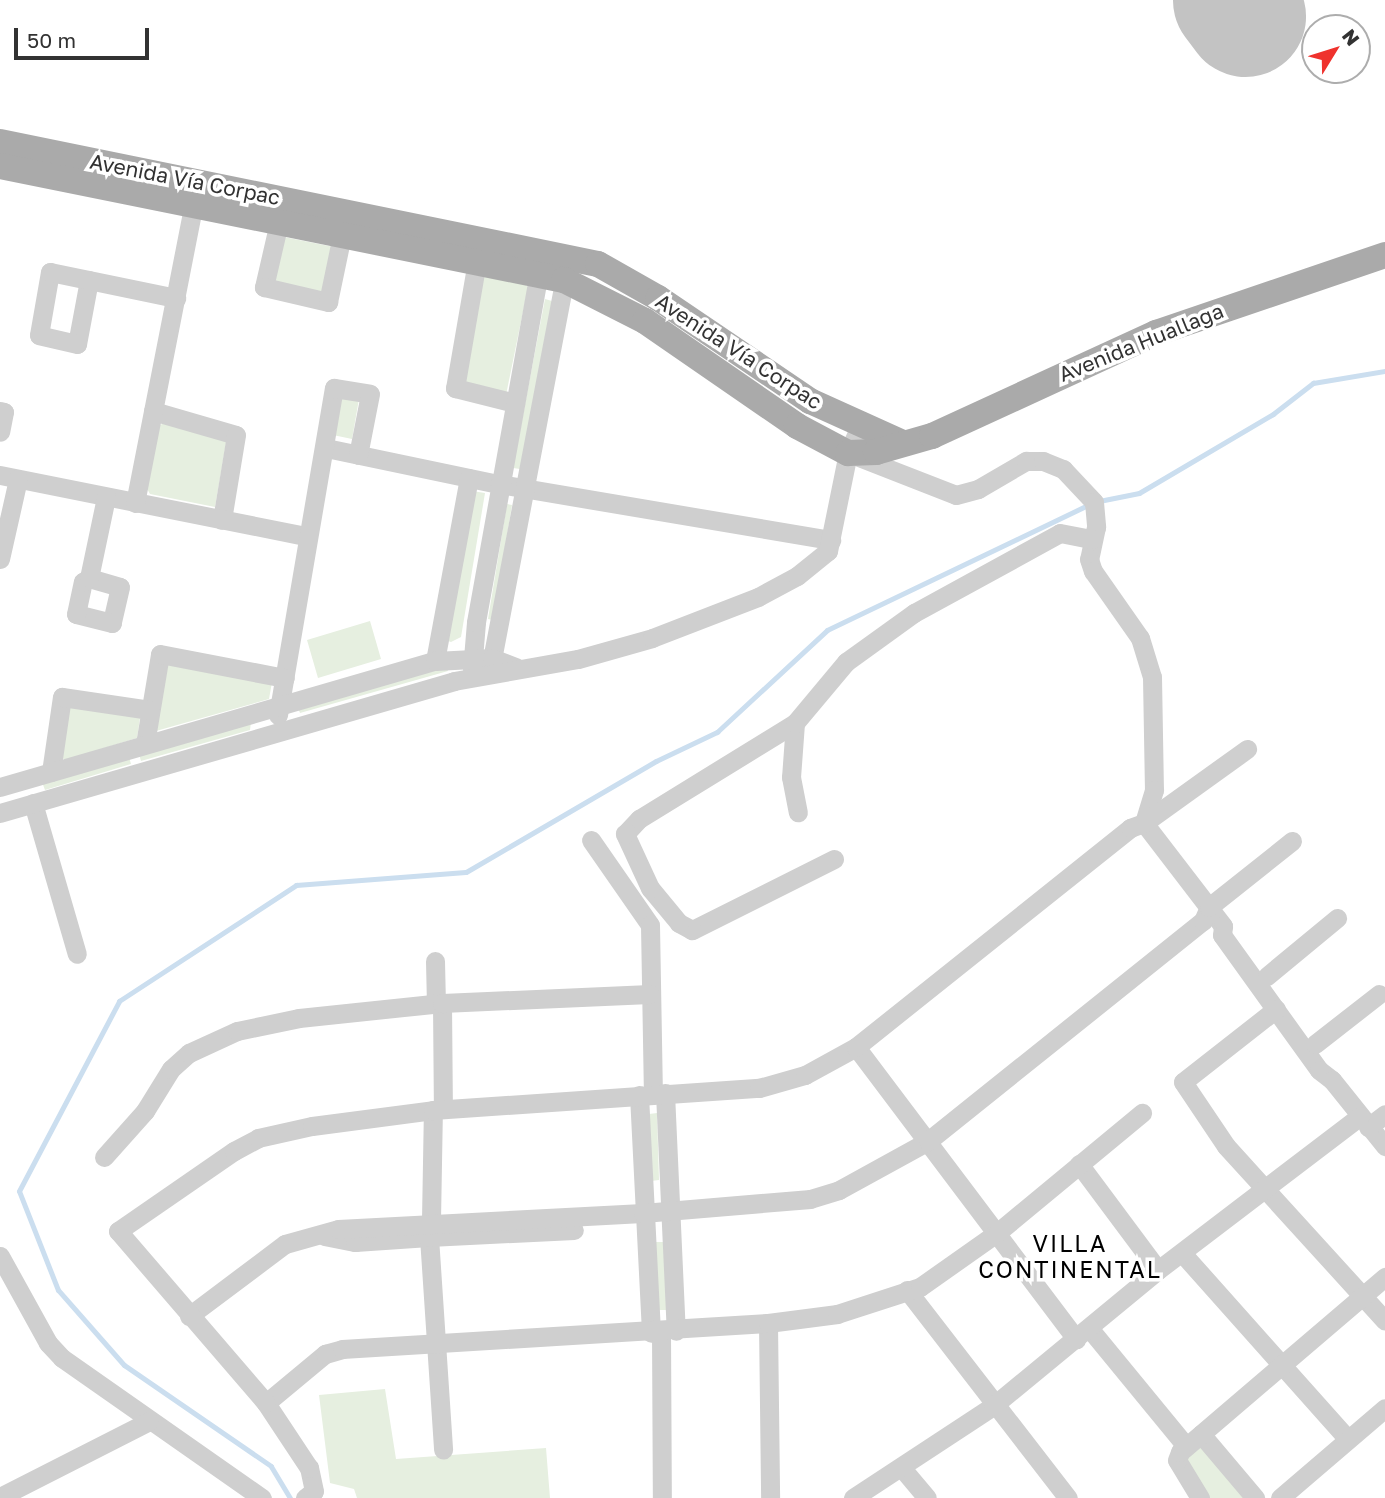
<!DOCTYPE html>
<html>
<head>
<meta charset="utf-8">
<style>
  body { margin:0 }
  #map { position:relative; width:1385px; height:1498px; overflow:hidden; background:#fff; font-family:"Golos Text",sans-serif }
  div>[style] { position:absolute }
  .green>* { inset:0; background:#e6efe0 }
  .stream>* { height:5px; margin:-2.5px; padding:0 2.5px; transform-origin:2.5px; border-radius:2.5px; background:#cbdeef }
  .runway>* { height:121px; margin:-60.5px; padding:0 60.5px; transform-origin:60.5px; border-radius:60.5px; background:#c3c3c3 }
  .minor>* { height:19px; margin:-9.5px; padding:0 9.5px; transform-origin:9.5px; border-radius:9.5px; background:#cfcfcf }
  .major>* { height:26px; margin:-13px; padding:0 13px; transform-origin:13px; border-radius:13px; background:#aaa }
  span { translate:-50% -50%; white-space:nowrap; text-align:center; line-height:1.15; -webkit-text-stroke:7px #fff; paint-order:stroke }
  .street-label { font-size:21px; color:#323232 }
  .neighbourhood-label { font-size:23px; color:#000; letter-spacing:2px }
  .north { position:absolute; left:1301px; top:14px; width:70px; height:70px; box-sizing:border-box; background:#fff; border:2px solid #adadad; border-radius:50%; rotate:52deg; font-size:19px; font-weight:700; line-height:28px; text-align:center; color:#323232 }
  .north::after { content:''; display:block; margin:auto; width:24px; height:32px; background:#ef322d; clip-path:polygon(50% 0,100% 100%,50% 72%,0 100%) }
  .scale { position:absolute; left:14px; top:28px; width:135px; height:32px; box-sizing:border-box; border:4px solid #323232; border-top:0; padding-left:9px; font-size:21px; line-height:24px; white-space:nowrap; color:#323232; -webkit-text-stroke:5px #fff; paint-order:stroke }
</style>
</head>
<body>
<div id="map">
  <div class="green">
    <i style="clip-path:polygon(279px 236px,334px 247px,324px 295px,269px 285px)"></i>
    <i style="clip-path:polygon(482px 272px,523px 282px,528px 287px,506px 395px,457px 386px)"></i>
    <i style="clip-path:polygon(545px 299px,552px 301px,520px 469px,513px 468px)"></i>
    <i style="clip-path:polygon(340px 396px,359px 399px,352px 439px,333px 435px)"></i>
    <i style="clip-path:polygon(169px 421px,227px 437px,215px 507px,150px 494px,146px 487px,160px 425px)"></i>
    <i style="clip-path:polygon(472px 491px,485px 493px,461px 637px,451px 642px,448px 641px)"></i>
    <i style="clip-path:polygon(507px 504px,512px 505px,493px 620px,488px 619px)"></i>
    <i style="clip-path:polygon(370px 621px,381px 659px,318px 678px,307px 640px)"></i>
    <i style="clip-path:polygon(164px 663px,272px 682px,269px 699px,156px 731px)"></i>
    <i style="clip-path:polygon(446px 665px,448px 671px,300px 713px,298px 708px)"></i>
    <i style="clip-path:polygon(65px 704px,140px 718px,137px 738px,65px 760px,57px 754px)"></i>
    <i style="clip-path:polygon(251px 722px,250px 730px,141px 761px,139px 754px)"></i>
    <i style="clip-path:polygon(129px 757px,131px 764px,45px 790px,42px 782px)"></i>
    <i style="clip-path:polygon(657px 1113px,659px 1180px,651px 1181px,649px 1114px)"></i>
    <i style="clip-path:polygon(655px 1242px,664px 1242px,667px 1310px,657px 1310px)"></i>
    <i style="clip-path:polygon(385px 1389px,396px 1459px,546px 1448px,550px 1498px,357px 1498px,354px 1489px,330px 1483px,319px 1395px)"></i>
    <i style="clip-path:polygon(1200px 1442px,1246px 1498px,1205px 1498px,1185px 1456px)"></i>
  </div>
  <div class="stream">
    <i style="left:290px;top:1498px;width:37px;rotate:-121deg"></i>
    <i style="left:271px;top:1466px;width:178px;rotate:-145.5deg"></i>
    <i style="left:124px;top:1365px;width:100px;rotate:-131.3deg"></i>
    <i style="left:58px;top:1290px;width:106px;rotate:-111.5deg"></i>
    <i style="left:19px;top:1191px;width:215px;rotate:-62.2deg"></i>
    <i style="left:119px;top:1001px;width:212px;rotate:-33.2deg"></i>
    <i style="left:296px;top:885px;width:170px;rotate:-4.4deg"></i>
    <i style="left:466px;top:872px;width:220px;rotate:-30.3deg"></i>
    <i style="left:656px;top:761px;width:68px;rotate:-25.4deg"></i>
    <i style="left:717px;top:732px;width:150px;rotate:-42.8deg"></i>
    <i style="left:827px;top:630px;width:296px;rotate:-25.6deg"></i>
    <i style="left:1094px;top:502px;width:46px;rotate:-11.3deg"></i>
    <i style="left:1139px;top:493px;width:156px;rotate:-30.5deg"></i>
    <i style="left:1273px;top:414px;width:51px;rotate:-37.8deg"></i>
    <i style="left:1313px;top:383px;width:73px;rotate:-9.5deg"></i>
  </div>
  <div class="runway">
    <i style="left:1233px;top:0;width:20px;rotate:53deg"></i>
  </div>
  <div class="minor">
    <i style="left:279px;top:222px;width:67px;rotate:103deg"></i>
    <i style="left:264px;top:287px;width:66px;rotate:13.2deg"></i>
    <i style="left:328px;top:302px;width:68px;rotate:-78.2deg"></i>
    <i style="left:477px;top:261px;width:129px;rotate:99.8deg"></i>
    <i style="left:455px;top:388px;width:62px;rotate:14deg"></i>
    <i style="left:89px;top:280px;width:65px;rotate:100.6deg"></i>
    <i style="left:77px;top:344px;width:39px;rotate:-167deg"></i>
    <i style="left:39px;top:335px;width:64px;rotate:-80.1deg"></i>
    <i style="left:50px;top:272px;width:129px;rotate:11.7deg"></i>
    <i style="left:0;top:411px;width:4px;rotate:14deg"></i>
    <i style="left:4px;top:412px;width:20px;rotate:101deg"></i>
    <i style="left:153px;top:411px;width:86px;rotate:16.1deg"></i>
    <i style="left:236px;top:435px;width:86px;rotate:99.4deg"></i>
    <i style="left:326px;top:448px;width:177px;rotate:11.8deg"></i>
    <i style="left:499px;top:484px;width:337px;rotate:9.6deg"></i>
    <i style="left:856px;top:456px;width:107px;rotate:21.3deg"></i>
    <i style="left:956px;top:495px;width:23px;rotate:-15deg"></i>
    <i style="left:978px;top:489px;width:56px;rotate:-30.3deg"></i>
    <i style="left:1026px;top:461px;width:17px"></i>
    <i style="left:1043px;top:461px;width:22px;rotate:22deg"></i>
    <i style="left:1063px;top:469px;width:45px;rotate:46.8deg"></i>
    <i style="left:1094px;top:502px;width:25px;rotate:85deg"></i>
    <i style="left:1096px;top:527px;width:33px;rotate:102deg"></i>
    <i style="left:1089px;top:559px;width:13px;rotate:72deg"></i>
    <i style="left:1093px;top:571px;width:82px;rotate:55deg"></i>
    <i style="left:1140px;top:638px;width:41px;rotate:72.9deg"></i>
    <i style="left:1152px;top:677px;width:113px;rotate:89deg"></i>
    <i style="left:1154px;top:790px;width:34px;rotate:107deg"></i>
    <i style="left:0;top:475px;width:312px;rotate:11.3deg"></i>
    <i style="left:135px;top:503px;width:316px;rotate:-78.9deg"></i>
    <i style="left:0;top:559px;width:82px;rotate:-77.3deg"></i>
    <i style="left:89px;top:578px;width:32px;rotate:16deg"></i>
    <i style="left:120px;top:587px;width:37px;rotate:103deg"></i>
    <i style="left:112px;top:623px;width:37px;rotate:-166deg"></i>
    <i style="left:76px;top:614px;width:33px;rotate:-78deg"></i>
    <i style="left:83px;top:582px;width:7px;rotate:-34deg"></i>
    <i style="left:89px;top:578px;width:83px;rotate:-78.1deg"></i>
    <i style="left:435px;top:661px;width:186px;rotate:-79.5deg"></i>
    <i style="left:472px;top:670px;width:48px;rotate:-85.2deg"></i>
    <i style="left:476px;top:622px;width:366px;rotate:-79.8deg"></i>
    <i style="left:490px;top:670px;width:407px;rotate:-79.2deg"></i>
    <i style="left:278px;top:715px;width:332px;rotate:-80.3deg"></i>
    <i style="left:334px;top:388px;width:36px;rotate:9deg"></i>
    <i style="left:370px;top:394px;width:62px;rotate:101.1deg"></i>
    <i style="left:795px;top:723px;width:54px;rotate:94.2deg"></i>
    <i style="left:791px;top:777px;width:36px;rotate:79deg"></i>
    <i style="left:145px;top:744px;width:91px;rotate:-80.5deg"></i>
    <i style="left:160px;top:654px;width:127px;rotate:10.9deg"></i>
    <i style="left:51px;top:772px;width:76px;rotate:-81.7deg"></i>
    <i style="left:62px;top:697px;width:89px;rotate:8.4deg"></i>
    <i style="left:0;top:787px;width:453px;rotate:-16.2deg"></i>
    <i style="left:435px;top:661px;width:57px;rotate:-3deg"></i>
    <i style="left:492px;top:658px;width:26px;rotate:21deg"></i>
    <i style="left:33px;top:803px;width:157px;rotate:73.8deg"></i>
    <i style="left:0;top:813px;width:473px;rotate:-16.2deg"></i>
    <i style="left:454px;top:681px;width:126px;rotate:-10.1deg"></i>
    <i style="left:578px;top:659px;width:77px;rotate:-15.8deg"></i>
    <i style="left:652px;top:638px;width:114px;rotate:-21.1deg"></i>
    <i style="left:758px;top:597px;width:44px;rotate:-28.3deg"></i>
    <i style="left:797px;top:576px;width:40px;rotate:-39deg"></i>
    <i style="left:828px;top:551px;width:100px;rotate:-78.5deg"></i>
    <i style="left:848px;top:453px;width:30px;rotate:-66deg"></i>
    <i style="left:1144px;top:823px;width:130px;rotate:52.5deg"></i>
    <i style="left:1223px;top:926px;width:9px;rotate:96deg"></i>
    <i style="left:1222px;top:935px;width:166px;rotate:54.3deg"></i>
    <i style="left:1319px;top:1070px;width:16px;rotate:38deg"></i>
    <i style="left:1332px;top:1080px;width:85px;rotate:51.2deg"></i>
    <i style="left:591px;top:840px;width:103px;rotate:55.2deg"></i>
    <i style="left:650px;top:925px;width:169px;rotate:89deg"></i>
    <i style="left:834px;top:859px;width:159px;rotate:153.4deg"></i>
    <i style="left:692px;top:930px;width:15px;rotate:-152deg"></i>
    <i style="left:679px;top:923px;width:45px;rotate:-129.6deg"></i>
    <i style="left:650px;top:888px;width:60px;rotate:-114.8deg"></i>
    <i style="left:625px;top:834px;width:21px;rotate:-47deg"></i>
    <i style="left:639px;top:819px;width:183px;rotate:-31.6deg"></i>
    <i style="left:795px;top:723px;width:80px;rotate:-50.1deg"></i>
    <i style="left:846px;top:662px;width:84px;rotate:-35.8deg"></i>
    <i style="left:914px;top:613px;width:166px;rotate:-28.7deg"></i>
    <i style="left:1060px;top:533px;width:32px;rotate:11deg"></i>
    <i style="left:435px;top:961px;width:43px;rotate:88.7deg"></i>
    <i style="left:1267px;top:976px;width:91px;rotate:-39.6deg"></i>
    <i style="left:442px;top:1003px;width:106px;rotate:89.5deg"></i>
    <i style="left:1276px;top:1009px;width:118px;rotate:141.9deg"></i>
    <i style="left:1183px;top:1082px;width:77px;rotate:56.1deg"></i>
    <i style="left:1226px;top:1146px;width:236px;rotate:47.7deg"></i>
    <i style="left:1315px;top:1044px;width:81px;rotate:-38deg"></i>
    <i style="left:856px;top:1047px;width:366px;rotate:53deg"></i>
    <i style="left:665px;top:1093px;width:238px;rotate:87.4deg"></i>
    <i style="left:639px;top:1095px;width:238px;rotate:87.1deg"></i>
    <i style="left:1368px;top:1127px;width:21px;rotate:-37deg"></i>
    <i style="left:104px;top:1157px;width:62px;rotate:-48.3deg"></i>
    <i style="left:145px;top:1111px;width:49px;rotate:-58.2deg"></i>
    <i style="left:171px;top:1069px;width:24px;rotate:-42deg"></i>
    <i style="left:189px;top:1053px;width:53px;rotate:-24.6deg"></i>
    <i style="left:237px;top:1031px;width:63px;rotate:-11.8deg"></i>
    <i style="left:299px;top:1018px;width:144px;rotate:-6deg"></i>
    <i style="left:442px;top:1003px;width:208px;rotate:-2.5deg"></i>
    <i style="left:1079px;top:1164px;width:132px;rotate:53.3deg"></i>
    <i style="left:431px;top:1220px;width:110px;rotate:-89deg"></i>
    <i style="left:324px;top:1236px;width:32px;rotate:11deg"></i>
    <i style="left:355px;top:1242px;width:74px;rotate:-3.9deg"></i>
    <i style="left:429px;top:1237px;width:213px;rotate:86.2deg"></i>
    <i style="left:429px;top:1237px;width:145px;rotate:-2.8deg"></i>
    <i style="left:1182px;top:1253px;width:249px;rotate:48.3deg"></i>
    <i style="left:0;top:1256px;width:99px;rotate:61.1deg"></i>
    <i style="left:48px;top:1343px;width:21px;rotate:47deg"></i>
    <i style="left:62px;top:1358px;width:244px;rotate:35deg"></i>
    <i style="left:907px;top:1290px;width:263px;rotate:52.3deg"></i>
    <i style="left:189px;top:1316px;width:120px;rotate:-36.9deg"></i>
    <i style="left:285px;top:1244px;width:55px;rotate:-15.8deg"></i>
    <i style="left:338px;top:1229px;width:305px;rotate:-3deg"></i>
    <i style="left:643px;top:1213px;width:168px;rotate:-4.8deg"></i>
    <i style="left:810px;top:1199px;width:30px;rotate:-17deg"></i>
    <i style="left:839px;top:1190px;width:102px;rotate:-28.8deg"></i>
    <i style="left:928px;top:1141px;width:352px;rotate:-38.7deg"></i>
    <i style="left:1203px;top:921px;width:15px;rotate:-67deg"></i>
    <i style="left:1209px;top:907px;width:106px;rotate:-38.5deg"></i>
    <i style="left:768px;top:1323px;width:175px;rotate:89.3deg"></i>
    <i style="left:1089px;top:1328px;width:153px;rotate:50.6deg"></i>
    <i style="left:661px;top:1332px;width:166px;rotate:89.7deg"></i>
    <i style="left:266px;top:1403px;width:77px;rotate:-39.7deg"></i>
    <i style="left:325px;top:1354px;width:18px;rotate:-16deg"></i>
    <i style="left:342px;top:1349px;width:427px;rotate:-3.5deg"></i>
    <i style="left:768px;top:1323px;width:70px;rotate:-7.4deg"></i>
    <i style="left:837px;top:1314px;width:87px;rotate:-18deg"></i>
    <i style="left:920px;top:1287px;width:95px;rotate:-35.2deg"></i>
    <i style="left:998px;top:1232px;width:187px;rotate:-39.6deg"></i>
    <i style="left:1201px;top:1434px;width:84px;rotate:49.8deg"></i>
    <i style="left:901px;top:1467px;width:40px;rotate:50deg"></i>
    <i style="left:0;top:1497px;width:167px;rotate:-27deg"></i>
    <i style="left:305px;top:1498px;width:11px;rotate:-38deg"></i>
    <i style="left:314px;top:1491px;width:24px;rotate:-102deg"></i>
    <i style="left:309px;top:1468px;width:78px;rotate:-123.5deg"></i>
    <i style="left:266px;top:1403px;width:227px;rotate:-130.7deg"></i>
    <i style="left:118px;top:1231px;width:141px;rotate:-34.6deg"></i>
    <i style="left:234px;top:1151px;width:27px;rotate:-28deg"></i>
    <i style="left:258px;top:1138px;width:55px;rotate:-12.5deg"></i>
    <i style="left:312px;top:1126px;width:122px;rotate:-7.5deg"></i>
    <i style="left:433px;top:1110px;width:327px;rotate:-3.9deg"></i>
    <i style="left:759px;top:1088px;width:48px;rotate:-15.8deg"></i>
    <i style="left:805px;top:1075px;width:58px;rotate:-28.8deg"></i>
    <i style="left:856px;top:1047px;width:351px;rotate:-38.6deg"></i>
    <i style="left:1130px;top:828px;width:15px;rotate:-20deg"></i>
    <i style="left:1144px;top:823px;width:127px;rotate:-35.7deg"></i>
    <i style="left:853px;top:1498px;width:168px;rotate:-33.3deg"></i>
    <i style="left:993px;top:1406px;width:214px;rotate:-39.5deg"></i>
    <i style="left:1158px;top:1270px;width:254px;rotate:-37.3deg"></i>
    <i style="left:1200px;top:1498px;width:44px;rotate:-121.2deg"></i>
    <i style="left:1177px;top:1460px;width:9px;rotate:-69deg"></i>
    <i style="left:1180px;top:1452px;width:270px;rotate:-40.5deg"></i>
    <i style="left:1280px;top:1498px;width:138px;rotate:-40.6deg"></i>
  </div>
  <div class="major">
    <i style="left:0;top:142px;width:610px;rotate:11.53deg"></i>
    <i style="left:598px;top:264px;width:69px;rotate:29.5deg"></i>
    <i style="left:658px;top:298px;width:184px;rotate:34.1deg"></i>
    <i style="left:810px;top:401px;width:102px;rotate:24.3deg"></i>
    <i style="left:0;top:166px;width:575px;rotate:11.43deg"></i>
    <i style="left:564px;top:280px;width:91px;rotate:26.8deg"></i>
    <i style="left:645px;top:321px;width:185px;rotate:34.6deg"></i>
    <i style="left:797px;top:426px;width:58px;rotate:27.9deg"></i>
    <i style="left:848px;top:453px;width:28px;rotate:-2deg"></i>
    <i style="left:876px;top:452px;width:58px;rotate:-15.9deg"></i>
    <i style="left:932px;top:436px;width:247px;rotate:-24.7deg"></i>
    <i style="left:1156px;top:333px;width:242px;rotate:-18.8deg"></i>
  </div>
  <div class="street-label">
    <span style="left:185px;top:179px;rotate:11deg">Avenida Vía Corpac</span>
    <span style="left:1141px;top:342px;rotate:-22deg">Avenida Huallaga</span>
    <span style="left:739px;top:351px;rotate:33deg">Avenida Vía Corpac</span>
  </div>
  <div class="neighbourhood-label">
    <span style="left:1070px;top:1256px">VILLA<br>CONTINENTAL</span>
  </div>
  <div class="north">N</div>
  <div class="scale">50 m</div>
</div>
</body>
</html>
